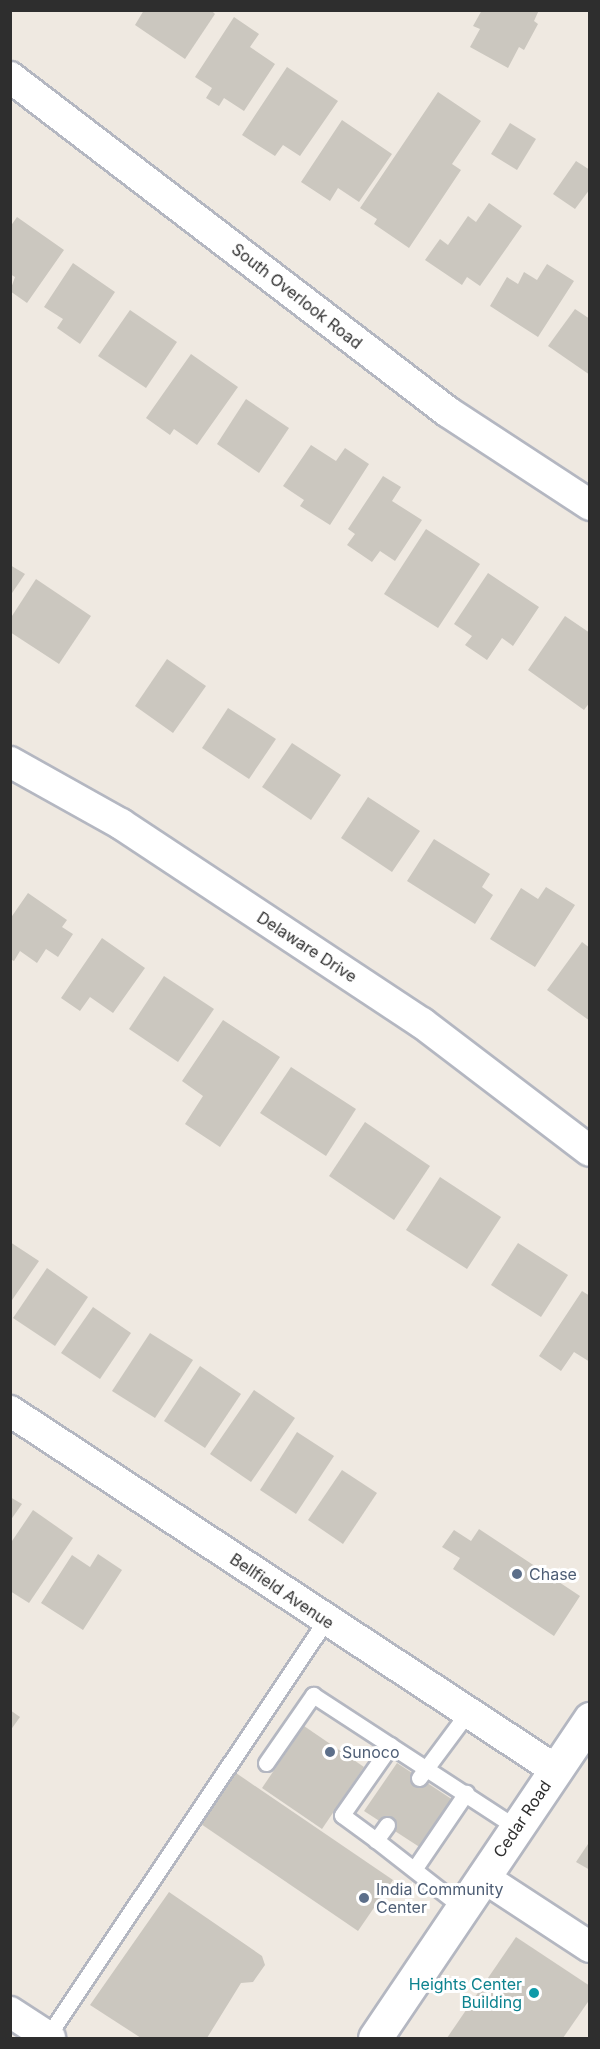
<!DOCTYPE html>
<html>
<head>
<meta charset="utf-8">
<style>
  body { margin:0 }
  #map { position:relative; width:600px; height:2049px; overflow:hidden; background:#efe9e1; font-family:Inter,sans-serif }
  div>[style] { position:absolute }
  .building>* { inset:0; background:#cbc7bf }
  .roads { filter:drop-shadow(2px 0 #b4b7c1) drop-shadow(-2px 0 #b4b7c1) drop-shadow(0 2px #b4b7c1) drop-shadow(0 -2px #b4b7c1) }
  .service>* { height:15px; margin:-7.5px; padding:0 7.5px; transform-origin:7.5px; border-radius:7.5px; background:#fff }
  .minor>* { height:30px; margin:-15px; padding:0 15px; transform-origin:15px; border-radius:15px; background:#fff }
  .secondary>* { height:33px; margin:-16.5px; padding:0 16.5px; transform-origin:16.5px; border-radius:16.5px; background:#fff }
  .dots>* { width:16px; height:16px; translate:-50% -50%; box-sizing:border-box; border:3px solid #fff; border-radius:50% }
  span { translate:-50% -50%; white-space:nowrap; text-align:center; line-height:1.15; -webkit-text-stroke:6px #fff; paint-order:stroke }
  .street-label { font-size:16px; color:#2e2e2e }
  .service-label { font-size:16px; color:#4e5e75 }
  .left { translate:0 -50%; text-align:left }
  .culture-label { font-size:16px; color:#0d838f }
  .right { translate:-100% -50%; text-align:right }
  .frame { position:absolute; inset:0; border:12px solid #2e2e2e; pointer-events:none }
</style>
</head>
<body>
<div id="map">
  <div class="building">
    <i style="clip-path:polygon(144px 10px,211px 10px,215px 14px,185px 59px,135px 25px)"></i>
    <i style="clip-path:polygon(482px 10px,539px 10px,534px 21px,538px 24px,524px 50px,519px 47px,508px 68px,470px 47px,480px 29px,473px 26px)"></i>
    <i style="clip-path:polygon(234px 17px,259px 34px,250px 47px,275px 64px,244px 111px,224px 98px,219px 106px,206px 98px,212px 88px,195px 77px)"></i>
    <i style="clip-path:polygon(287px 67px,338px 101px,300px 156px,283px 145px,275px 156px,242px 135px)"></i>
    <i style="clip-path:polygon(438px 92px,481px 121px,452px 164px,461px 170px,409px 248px,374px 224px,377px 219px,360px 208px)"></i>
    <i style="clip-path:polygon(342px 120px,392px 154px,359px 202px,338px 188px,330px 201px,301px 182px)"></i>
    <i style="clip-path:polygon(510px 123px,536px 139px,517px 170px,491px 154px)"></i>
    <i style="clip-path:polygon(576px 161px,590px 170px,590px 189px,575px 209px,553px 194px)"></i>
    <i style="clip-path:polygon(489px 203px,522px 226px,480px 286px,467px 277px,462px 285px,425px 260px,440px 239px,448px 245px,468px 216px,476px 222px)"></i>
    <i style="clip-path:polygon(17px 217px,64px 250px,27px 303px,10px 291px,15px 277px,10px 274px,10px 227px)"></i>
    <i style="clip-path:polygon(73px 263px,115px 292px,80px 344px,57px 328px,63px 319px,44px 307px)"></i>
    <i style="clip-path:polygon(547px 264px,574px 281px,538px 337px,490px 306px,507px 277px,518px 284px,524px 272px,537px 280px)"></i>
    <i style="clip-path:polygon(575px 309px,590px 319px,590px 375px,548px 346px)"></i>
    <i style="clip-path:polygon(130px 310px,177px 342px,146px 388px,98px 356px)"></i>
    <i style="clip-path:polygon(191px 354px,238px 387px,197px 445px,174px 429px,170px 435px,146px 418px)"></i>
    <i style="clip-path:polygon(246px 399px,289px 428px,259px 473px,217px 444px)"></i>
    <i style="clip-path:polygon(311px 445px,336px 461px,345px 448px,369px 464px,330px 525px,300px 506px,304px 500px,283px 486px)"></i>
    <i style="clip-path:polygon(383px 476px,401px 487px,392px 501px,422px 520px,395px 561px,380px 551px,372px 562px,347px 545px,355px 534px,348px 529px)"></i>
    <i style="clip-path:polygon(426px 529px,480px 564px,438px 628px,384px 594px)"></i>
    <i style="clip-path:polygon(10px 565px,25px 574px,10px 596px)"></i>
    <i style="clip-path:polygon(488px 573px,539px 607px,513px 646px,502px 638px,487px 660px,465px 645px,472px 636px,454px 624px)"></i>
    <i style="clip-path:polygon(36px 579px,91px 616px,59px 664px,10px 632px,10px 619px)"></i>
    <i style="clip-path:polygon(565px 616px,590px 633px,590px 702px,584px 710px,528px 670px)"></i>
    <i style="clip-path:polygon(167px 659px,206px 686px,173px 733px,135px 706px)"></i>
    <i style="clip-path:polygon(228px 708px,276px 739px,249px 779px,202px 748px)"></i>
    <i style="clip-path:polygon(292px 743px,341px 775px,311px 820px,262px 787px)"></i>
    <i style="clip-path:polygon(368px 797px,420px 831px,392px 872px,341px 838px)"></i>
    <i style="clip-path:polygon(434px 839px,490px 874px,482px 887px,493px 895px,475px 924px,407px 881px)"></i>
    <i style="clip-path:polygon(546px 887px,575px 905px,535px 967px,490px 939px,521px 888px,538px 899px)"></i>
    <i style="clip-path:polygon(28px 893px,67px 920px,62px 927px,73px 934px,58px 957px,46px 949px,37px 963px,20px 951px,14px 961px,10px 959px,10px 919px)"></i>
    <i style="clip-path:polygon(102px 938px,145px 968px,113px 1013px,90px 997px,80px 1011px,61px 998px)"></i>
    <i style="clip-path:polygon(582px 942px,590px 948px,590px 1021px,547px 990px)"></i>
    <i style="clip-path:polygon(164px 976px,214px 1009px,178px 1062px,129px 1029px)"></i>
    <i style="clip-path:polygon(223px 1020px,280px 1057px,220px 1147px,185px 1124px,203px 1096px,182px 1081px)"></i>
    <i style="clip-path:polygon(291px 1067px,356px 1109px,326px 1156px,260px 1113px)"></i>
    <i style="clip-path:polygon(365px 1122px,430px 1166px,394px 1220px,329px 1176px)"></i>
    <i style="clip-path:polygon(440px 1177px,501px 1217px,467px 1269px,406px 1230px)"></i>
    <i style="clip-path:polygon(10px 1242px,39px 1261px,10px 1303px)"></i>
    <i style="clip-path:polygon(518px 1243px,568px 1275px,541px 1317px,491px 1285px)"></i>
    <i style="clip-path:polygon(47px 1268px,88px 1297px,55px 1346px,13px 1318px)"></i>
    <i style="clip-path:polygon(582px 1291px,590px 1296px,590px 1362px,574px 1352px,561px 1371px,539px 1356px)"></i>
    <i style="clip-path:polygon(93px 1307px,131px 1333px,100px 1379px,61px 1353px)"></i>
    <i style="clip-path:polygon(150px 1333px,193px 1360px,155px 1418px,112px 1391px)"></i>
    <i style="clip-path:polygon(200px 1366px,241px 1394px,205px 1448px,164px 1421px)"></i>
    <i style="clip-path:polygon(254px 1390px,295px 1418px,251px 1482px,210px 1454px)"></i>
    <i style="clip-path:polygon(297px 1432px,334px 1456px,296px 1514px,260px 1490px)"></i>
    <i style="clip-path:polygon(342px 1470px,377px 1493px,343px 1544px,308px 1520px)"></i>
    <i style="clip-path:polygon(10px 1497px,22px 1504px,10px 1521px)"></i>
    <i style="clip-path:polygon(33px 1510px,73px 1538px,29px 1603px,10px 1591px,10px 1544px)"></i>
    <i style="clip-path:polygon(479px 1529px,580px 1596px,554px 1636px,453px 1569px,460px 1558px,442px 1547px,454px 1530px,471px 1541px)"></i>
    <i style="clip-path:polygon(98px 1554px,122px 1570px,83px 1630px,41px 1603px,72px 1555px,90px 1567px)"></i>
    <i style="clip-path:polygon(10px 1710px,20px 1717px,10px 1731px)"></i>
    <i style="clip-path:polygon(304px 1726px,364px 1767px,322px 1829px,262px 1788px)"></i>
    <i style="clip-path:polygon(397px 1763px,453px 1800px,421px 1848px,364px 1811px)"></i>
    <i style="clip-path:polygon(236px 1773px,393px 1880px,358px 1931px,201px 1824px)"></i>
    <i style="clip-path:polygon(590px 1841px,590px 1870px,576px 1862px)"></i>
    <i style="clip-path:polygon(169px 1892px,262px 1956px,265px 1965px,253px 1982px,241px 1983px,207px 2038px,141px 2038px,90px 2005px)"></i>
    <i style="clip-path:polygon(516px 1937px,590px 1986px,590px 1999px,563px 2038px,447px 2038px)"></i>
  </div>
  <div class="roads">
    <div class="service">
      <i style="left:266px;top:1763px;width:83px;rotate:-55.3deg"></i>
      <i style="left:313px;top:1695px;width:244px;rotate:33.1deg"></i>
      <i style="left:419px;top:1778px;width:82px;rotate:-53.4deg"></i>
      <i style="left:387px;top:1825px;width:19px;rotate:126deg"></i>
      <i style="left:376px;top:1840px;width:110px;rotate:38deg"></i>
      <i style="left:376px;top:1840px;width:42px;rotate:-143.7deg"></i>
      <i style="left:342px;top:1815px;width:85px;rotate:-55deg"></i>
      <i style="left:415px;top:1868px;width:91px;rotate:-55.8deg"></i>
      <i style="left:47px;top:2037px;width:502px;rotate:-56.21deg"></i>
    </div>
    <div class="minor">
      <i style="left:10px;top:77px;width:551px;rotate:37.41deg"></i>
      <i style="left:448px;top:412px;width:170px;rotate:33.2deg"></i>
      <i style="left:10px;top:762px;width:127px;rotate:29.2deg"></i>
      <i style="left:121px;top:824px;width:361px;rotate:33.5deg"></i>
      <i style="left:422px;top:1023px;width:211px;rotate:37.3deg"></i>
      <i style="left:10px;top:1411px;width:653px;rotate:33.33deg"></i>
      <i style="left:483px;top:1877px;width:128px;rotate:33.2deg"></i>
      <i style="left:10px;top:2012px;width:48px;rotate:33deg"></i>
    </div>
    <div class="secondary">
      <i style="left:375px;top:2038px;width:385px;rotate:-56deg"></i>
    </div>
  </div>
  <div class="dots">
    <i style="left:517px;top:1574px;background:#5c6f8a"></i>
    <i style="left:330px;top:1752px;background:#5c6f8a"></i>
    <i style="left:364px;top:1898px;background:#5c6f8a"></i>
    <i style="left:534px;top:1993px;background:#0f9aa8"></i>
  </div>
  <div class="street-label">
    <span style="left:297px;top:296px;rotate:38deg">South Overlook Road</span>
    <span style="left:307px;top:947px;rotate:33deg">Delaware Drive</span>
    <span style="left:282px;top:1591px;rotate:34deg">Bellfield Avenue</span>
    <span style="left:522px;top:1819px;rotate:-56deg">Cedar Road</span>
  </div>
  <div class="service-label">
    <span class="left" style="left:529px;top:1574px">Chase</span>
    <span class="left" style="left:342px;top:1752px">Sunoco</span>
    <span class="left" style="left:376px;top:1898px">India Community<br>Center</span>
  </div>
  <div class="culture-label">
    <span class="right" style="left:522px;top:1993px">Heights Center<br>Building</span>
  </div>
  <div class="frame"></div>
</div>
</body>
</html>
